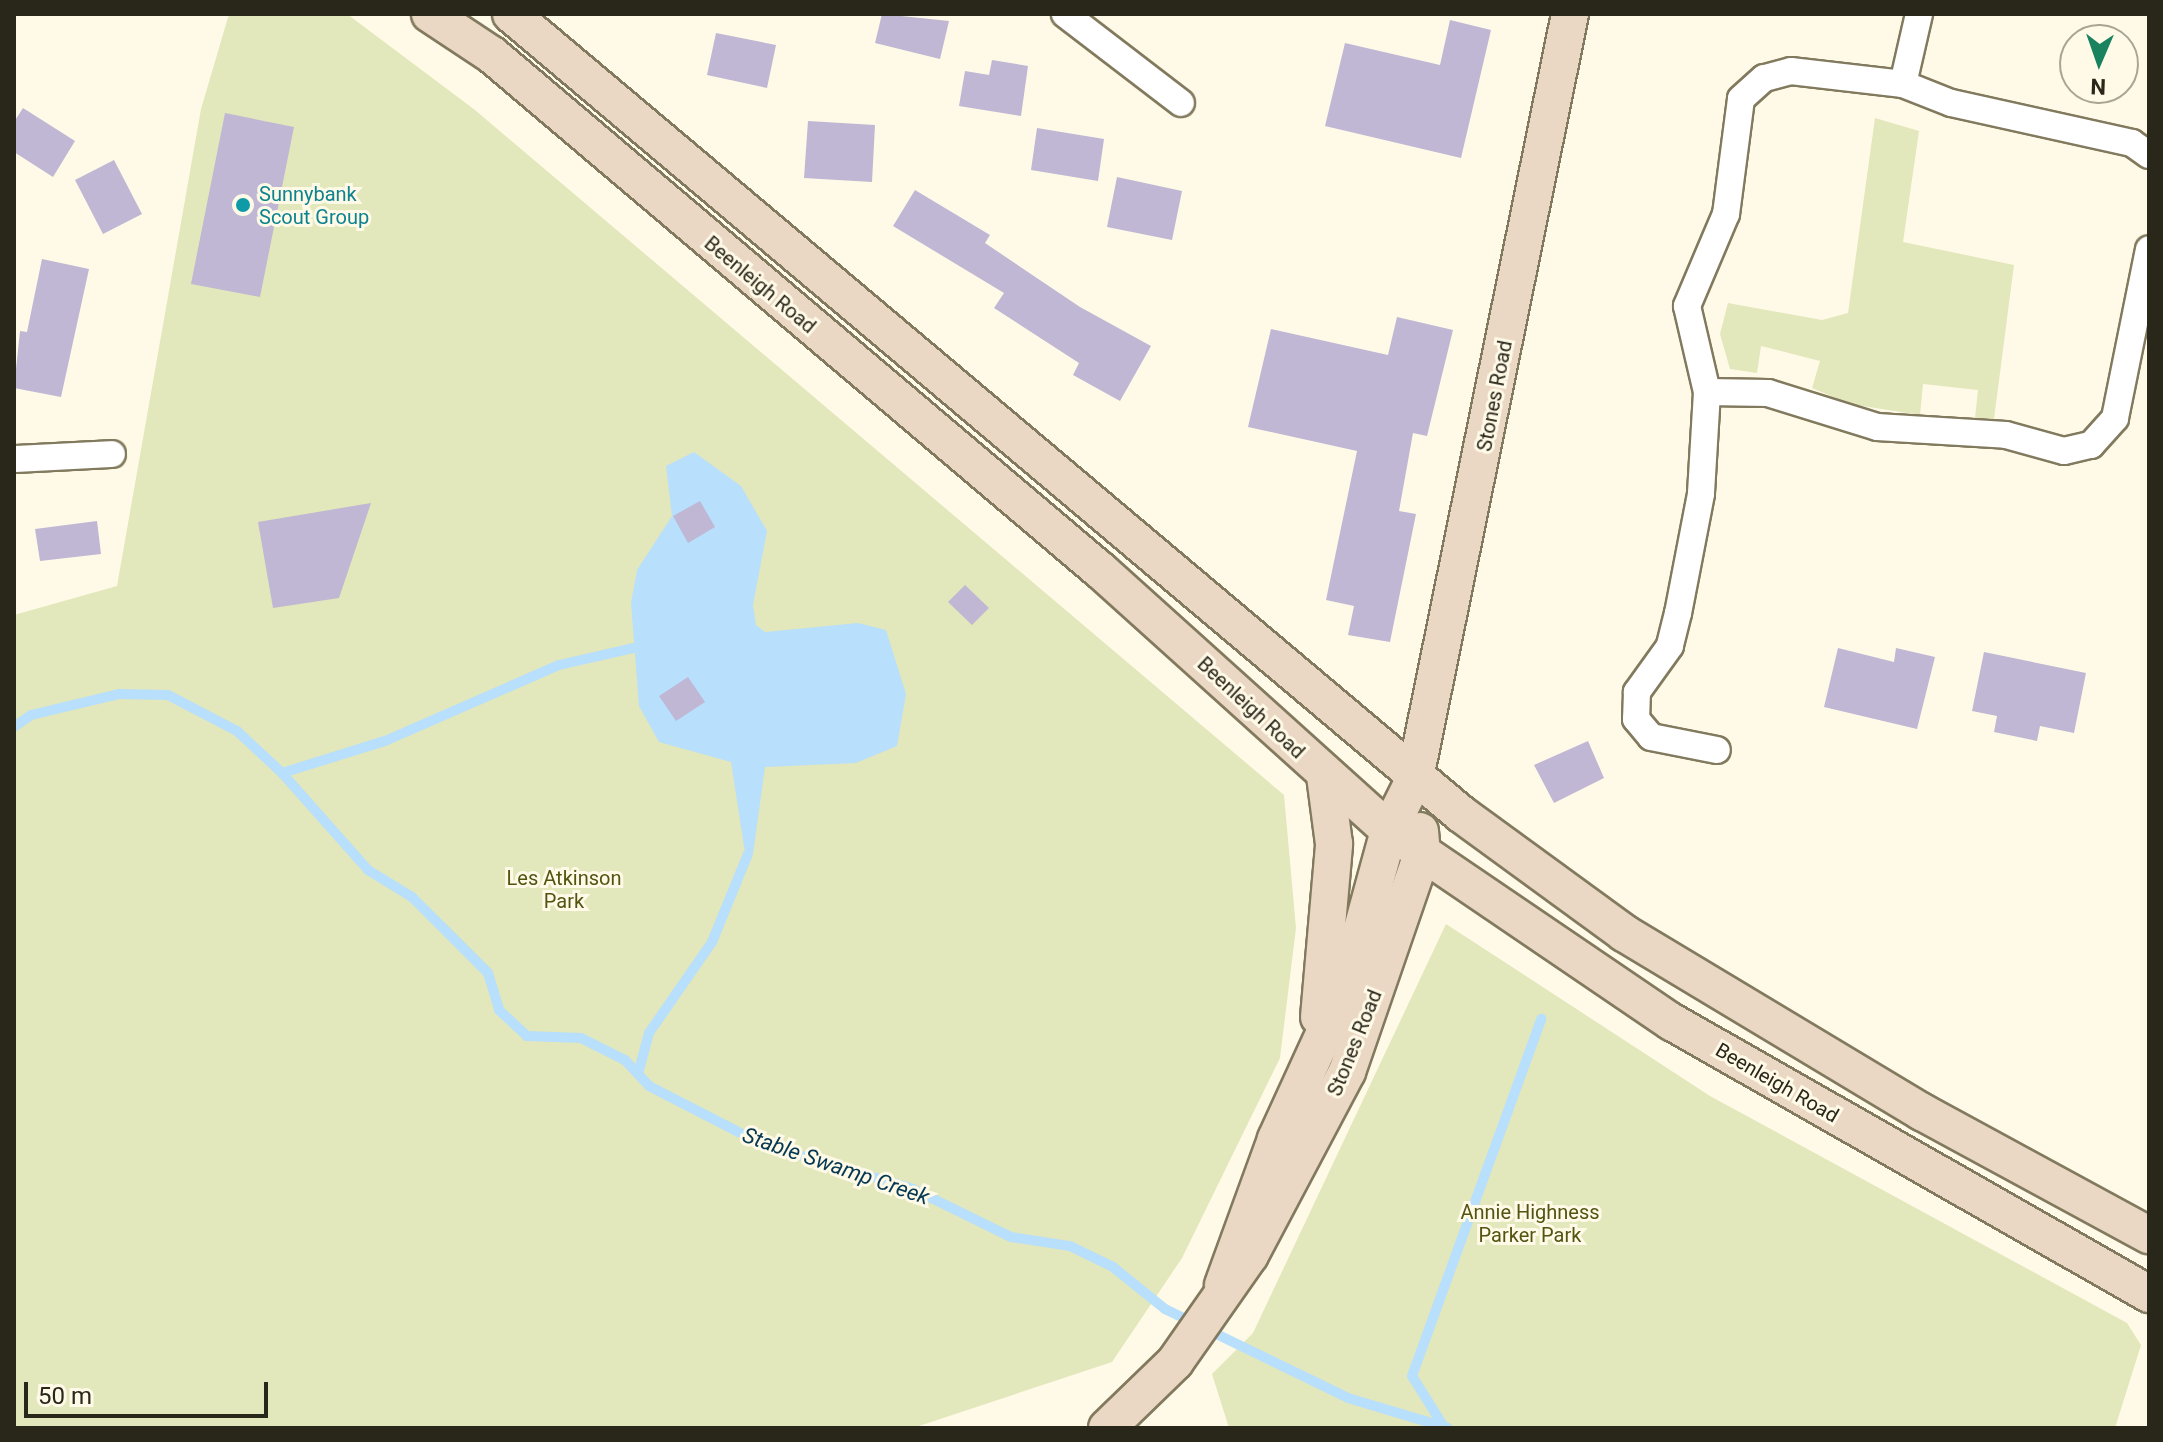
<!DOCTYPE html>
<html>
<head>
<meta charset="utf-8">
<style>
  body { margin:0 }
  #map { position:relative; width:2163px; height:1442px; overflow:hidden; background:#fffae7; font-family:Roboto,sans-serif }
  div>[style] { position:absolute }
  .green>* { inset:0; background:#e3e7bc }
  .water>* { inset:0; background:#b8dffb }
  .stream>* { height:10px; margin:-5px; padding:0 5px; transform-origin:5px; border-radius:5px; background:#b8dffb }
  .building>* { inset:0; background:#bfb7d4 }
  .roads { filter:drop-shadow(2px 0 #827a5e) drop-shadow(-2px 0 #827a5e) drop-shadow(0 2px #827a5e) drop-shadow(0 -2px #827a5e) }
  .street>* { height:26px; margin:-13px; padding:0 13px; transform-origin:13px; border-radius:13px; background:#fff }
  .secondary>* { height:36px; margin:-18px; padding:0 18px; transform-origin:18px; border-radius:18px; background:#ead8c4 }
  .dots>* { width:22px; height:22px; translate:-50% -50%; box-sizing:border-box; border:4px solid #fffae7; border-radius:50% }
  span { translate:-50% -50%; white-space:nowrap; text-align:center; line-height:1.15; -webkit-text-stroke:6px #fffae7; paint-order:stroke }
  .culture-label { font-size:20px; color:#0d838f }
  .left { translate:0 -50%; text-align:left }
  .street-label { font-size:20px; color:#29261a }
  .park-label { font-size:20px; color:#525411 }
  .water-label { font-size:22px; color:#053853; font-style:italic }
  .frame { position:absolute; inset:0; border:16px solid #29261a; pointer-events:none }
  .north { position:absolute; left:2059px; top:24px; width:80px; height:80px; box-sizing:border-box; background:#fffae7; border:2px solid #a9a595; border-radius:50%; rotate:182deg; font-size:22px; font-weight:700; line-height:32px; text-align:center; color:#29261a }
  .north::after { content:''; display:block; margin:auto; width:28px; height:36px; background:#19835f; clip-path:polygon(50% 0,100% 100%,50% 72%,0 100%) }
  .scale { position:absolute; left:24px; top:1382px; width:244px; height:36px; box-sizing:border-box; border:4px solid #29261a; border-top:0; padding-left:10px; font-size:24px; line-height:28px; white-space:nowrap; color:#29261a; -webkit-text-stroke:6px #fffae7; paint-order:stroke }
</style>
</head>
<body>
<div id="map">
  <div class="green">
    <i style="clip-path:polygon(229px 14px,347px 14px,475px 110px,1284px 795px,1296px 928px,1280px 1058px,1182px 1258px,1112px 1362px,913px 1428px,14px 1428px,14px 615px,117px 586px,201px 109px)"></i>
    <i style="clip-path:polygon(1875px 118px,1919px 131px,1903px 242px,2014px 265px,1994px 419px,1975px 418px,1978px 390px,1923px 384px,1920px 415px,1850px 404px,1812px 388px,1820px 361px,1761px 346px,1757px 373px,1730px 369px,1720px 334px,1728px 303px,1822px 320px,1848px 313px)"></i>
    <i style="clip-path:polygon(1446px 924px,1710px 1096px,2127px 1323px,2141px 1345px,2115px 1428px,1229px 1428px,1212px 1374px,1253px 1333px)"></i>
  </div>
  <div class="water">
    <i style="clip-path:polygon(694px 452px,741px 486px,767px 531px,753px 605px,756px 625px,765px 632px,858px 623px,886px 630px,906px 694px,897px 746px,856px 763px,765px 767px,753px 854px,745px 853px,731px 762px,659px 742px,639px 706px,631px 603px,637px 570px,672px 516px,666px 466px)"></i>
  </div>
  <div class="stream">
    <i style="left:14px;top:727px;width:21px;rotate:-35deg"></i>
    <i style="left:31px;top:715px;width:90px;rotate:-13.4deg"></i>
    <i style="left:119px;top:694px;width:49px;rotate:1.2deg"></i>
    <i style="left:168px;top:695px;width:78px;rotate:27.6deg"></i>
    <i style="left:237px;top:731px;width:62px;rotate:43deg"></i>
    <i style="left:282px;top:773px;width:130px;rotate:48.4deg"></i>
    <i style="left:368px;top:870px;width:52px;rotate:31.5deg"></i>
    <i style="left:412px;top:897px;width:107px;rotate:45deg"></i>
    <i style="left:488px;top:973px;width:39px;rotate:73deg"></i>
    <i style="left:499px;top:1010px;width:38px;rotate:43deg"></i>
    <i style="left:527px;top:1036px;width:54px;rotate:2.1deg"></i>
    <i style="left:581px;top:1038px;width:49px;rotate:26.6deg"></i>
    <i style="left:625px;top:1060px;width:35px;rotate:47deg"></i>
    <i style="left:649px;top:1086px;width:127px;rotate:27.2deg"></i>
    <i style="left:762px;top:1144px;width:158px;rotate:16.6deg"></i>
    <i style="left:913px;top:1189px;width:109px;rotate:26.1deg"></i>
    <i style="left:1011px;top:1237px;width:60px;rotate:8.7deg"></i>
    <i style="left:1070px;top:1246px;width:48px;rotate:26deg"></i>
    <i style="left:1113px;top:1267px;width:67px;rotate:38.9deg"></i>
    <i style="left:1165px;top:1309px;width:203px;rotate:25.9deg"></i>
    <i style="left:1348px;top:1398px;width:104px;rotate:16.7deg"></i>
    <i style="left:282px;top:773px;width:108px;rotate:-17.3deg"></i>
    <i style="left:385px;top:741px;width:190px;rotate:-23.6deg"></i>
    <i style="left:559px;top:665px;width:76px;rotate:-12.9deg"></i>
    <i style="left:638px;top:1074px;width:42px;rotate:-75deg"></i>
    <i style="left:649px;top:1033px;width:111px;rotate:-55.3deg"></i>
    <i style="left:712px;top:942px;width:95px;rotate:-67.8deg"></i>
    <i style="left:1444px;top:1427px;width:60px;rotate:-122.1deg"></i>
    <i style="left:1412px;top:1376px;width:380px;rotate:-70.1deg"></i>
  </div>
  <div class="building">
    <i style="clip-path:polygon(882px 14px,949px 21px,940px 59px,875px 43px)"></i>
    <i style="clip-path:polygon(1450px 20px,1491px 30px,1461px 158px,1325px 126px,1345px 43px,1440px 65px)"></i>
    <i style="clip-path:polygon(716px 33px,776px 45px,767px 88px,707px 75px)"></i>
    <i style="clip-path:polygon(992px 60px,1028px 66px,1021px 116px,959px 106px,965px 71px,989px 75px)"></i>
    <i style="clip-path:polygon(23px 108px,75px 141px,53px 177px,14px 152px,14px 122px)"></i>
    <i style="clip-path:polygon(225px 113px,294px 127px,260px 297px,191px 284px)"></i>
    <i style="clip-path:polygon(808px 121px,875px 125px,872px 182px,804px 178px)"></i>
    <i style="clip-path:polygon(1037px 128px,1104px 139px,1098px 181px,1031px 170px)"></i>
    <i style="clip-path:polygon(114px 160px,142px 214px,103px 234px,75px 180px)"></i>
    <i style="clip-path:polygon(1117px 177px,1182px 191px,1172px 240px,1107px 227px)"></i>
    <i style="clip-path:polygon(915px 190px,990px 235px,985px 243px,1080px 307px,1151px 346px,1120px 401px,1073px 375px,1079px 363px,994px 308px,1004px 293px,893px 226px)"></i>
    <i style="clip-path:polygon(42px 259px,89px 269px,61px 397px,14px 388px,20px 331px,27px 332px)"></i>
    <i style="clip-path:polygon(1397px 317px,1453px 330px,1427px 436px,1413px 433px,1399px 511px,1416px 514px,1390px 642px,1348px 635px,1354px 606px,1326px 600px,1357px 451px,1248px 427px,1271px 329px,1388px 355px)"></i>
    <i style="clip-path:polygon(700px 501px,715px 527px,688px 543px,673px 516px)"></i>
    <i style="clip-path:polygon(371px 503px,339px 598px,273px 608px,258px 522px)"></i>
    <i style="clip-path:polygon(97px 521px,101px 554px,40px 561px,35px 529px)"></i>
    <i style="clip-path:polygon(965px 585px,989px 608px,972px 625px,948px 602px)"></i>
    <i style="clip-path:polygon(1838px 648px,1894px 662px,1896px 648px,1935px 657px,1917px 729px,1824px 707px)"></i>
    <i style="clip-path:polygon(1984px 652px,2086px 673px,2074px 733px,2040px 726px,2037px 741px,1994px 732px,1997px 716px,1972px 711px)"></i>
    <i style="clip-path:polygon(688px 677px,705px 702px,676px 721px,659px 696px)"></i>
    <i style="clip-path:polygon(1588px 741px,1604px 778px,1554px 803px,1534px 765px)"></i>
  </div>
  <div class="roads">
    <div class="street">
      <i style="left:1065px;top:14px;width:146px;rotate:37.5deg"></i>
      <i style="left:1903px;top:84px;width:72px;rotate:-77.1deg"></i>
      <i style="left:2149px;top:155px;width:21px;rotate:-145deg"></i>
      <i style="left:2132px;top:143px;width:185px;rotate:-167.5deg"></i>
      <i style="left:1951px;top:103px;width:52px;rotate:-158.4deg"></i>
      <i style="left:1903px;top:84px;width:113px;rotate:-173.4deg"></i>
      <i style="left:1791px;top:71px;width:28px;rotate:165deg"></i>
      <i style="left:1764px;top:78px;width:31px;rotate:138deg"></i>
      <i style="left:1741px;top:99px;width:116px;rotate:97.4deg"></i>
      <i style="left:1726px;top:214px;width:100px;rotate:113deg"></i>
      <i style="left:1687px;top:306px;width:88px;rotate:76.9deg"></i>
      <i style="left:1707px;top:392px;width:61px;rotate:0.9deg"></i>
      <i style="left:1768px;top:393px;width:114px;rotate:17.3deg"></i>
      <i style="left:1877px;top:427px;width:129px;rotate:3.5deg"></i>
      <i style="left:2006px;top:435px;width:60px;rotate:15.4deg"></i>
      <i style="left:2064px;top:451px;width:28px;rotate:-13deg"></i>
      <i style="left:2091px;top:445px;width:36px;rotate:-48deg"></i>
      <i style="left:2115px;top:418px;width:172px;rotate:-78.6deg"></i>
      <i style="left:1707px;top:392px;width:102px;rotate:93.4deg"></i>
      <i style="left:1701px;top:494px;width:121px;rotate:100.9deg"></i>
      <i style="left:1678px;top:613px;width:34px;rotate:104deg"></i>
      <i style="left:1670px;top:646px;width:57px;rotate:125.7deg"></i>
      <i style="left:1637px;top:692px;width:27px;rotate:92deg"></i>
      <i style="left:1636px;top:719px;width:23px;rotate:50deg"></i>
      <i style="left:1651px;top:737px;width:67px;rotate:11.1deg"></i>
      <i style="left:14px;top:459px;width:98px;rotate:-2.9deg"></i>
    </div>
    <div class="secondary">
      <i style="left:430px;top:14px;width:74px;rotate:33.5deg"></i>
      <i style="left:492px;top:55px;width:797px;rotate:40.27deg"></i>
      <i style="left:1100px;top:570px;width:389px;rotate:42deg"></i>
      <i style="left:1389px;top:830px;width:342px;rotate:34.2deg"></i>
      <i style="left:1672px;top:1022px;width:549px;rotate:29.69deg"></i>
      <i style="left:511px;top:14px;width:1242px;rotate:40.1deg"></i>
      <i style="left:1461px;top:814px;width:202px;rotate:36.1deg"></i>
      <i style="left:1624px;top:933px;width:348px;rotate:31deg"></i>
      <i style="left:1922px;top:1112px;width:258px;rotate:28.5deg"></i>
      <i style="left:1319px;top:1017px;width:174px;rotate:-85deg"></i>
      <i style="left:1334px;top:844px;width:69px;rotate:-97.5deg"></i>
      <i style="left:1223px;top:1285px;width:155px;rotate:-70deg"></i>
      <i style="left:1276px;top:1139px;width:170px;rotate:-65.4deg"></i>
      <i style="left:1347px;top:984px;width:160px;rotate:-74.7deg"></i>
      <i style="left:1389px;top:830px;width:58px;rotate:-63.4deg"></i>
      <i style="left:1415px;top:778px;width:780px;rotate:-78.53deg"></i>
      <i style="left:1107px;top:1428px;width:95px;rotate:-44.1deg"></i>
      <i style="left:1175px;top:1362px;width:131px;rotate:-55deg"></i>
      <i style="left:1250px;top:1255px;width:207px;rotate:-62.1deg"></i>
      <i style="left:1347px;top:1072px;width:231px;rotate:-71deg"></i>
      <i style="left:1422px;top:854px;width:23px;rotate:-95deg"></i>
    </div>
  </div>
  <div class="dots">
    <i style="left:243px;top:205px;background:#0f9aa8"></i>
  </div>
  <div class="culture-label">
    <span class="left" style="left:259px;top:206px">Sunnybank<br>Scout Group</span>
  </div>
  <div class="street-label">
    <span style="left:760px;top:285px;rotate:40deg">Beenleigh Road</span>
    <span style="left:1495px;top:396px;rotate:-79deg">Stones Road</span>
    <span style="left:1251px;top:708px;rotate:43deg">Beenleigh Road</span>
    <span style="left:1355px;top:1043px;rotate:-68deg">Stones Road</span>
    <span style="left:1777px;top:1083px;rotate:30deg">Beenleigh Road</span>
  </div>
  <div class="park-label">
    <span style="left:564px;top:890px">Les Atkinson<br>Park</span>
    <span style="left:1530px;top:1224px">Annie Highness<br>Parker Park</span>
  </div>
  <div class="water-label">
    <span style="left:836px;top:1166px;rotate:19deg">Stable Swamp Creek</span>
  </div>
  <div class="frame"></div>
  <div class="north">N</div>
  <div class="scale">50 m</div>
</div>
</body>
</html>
